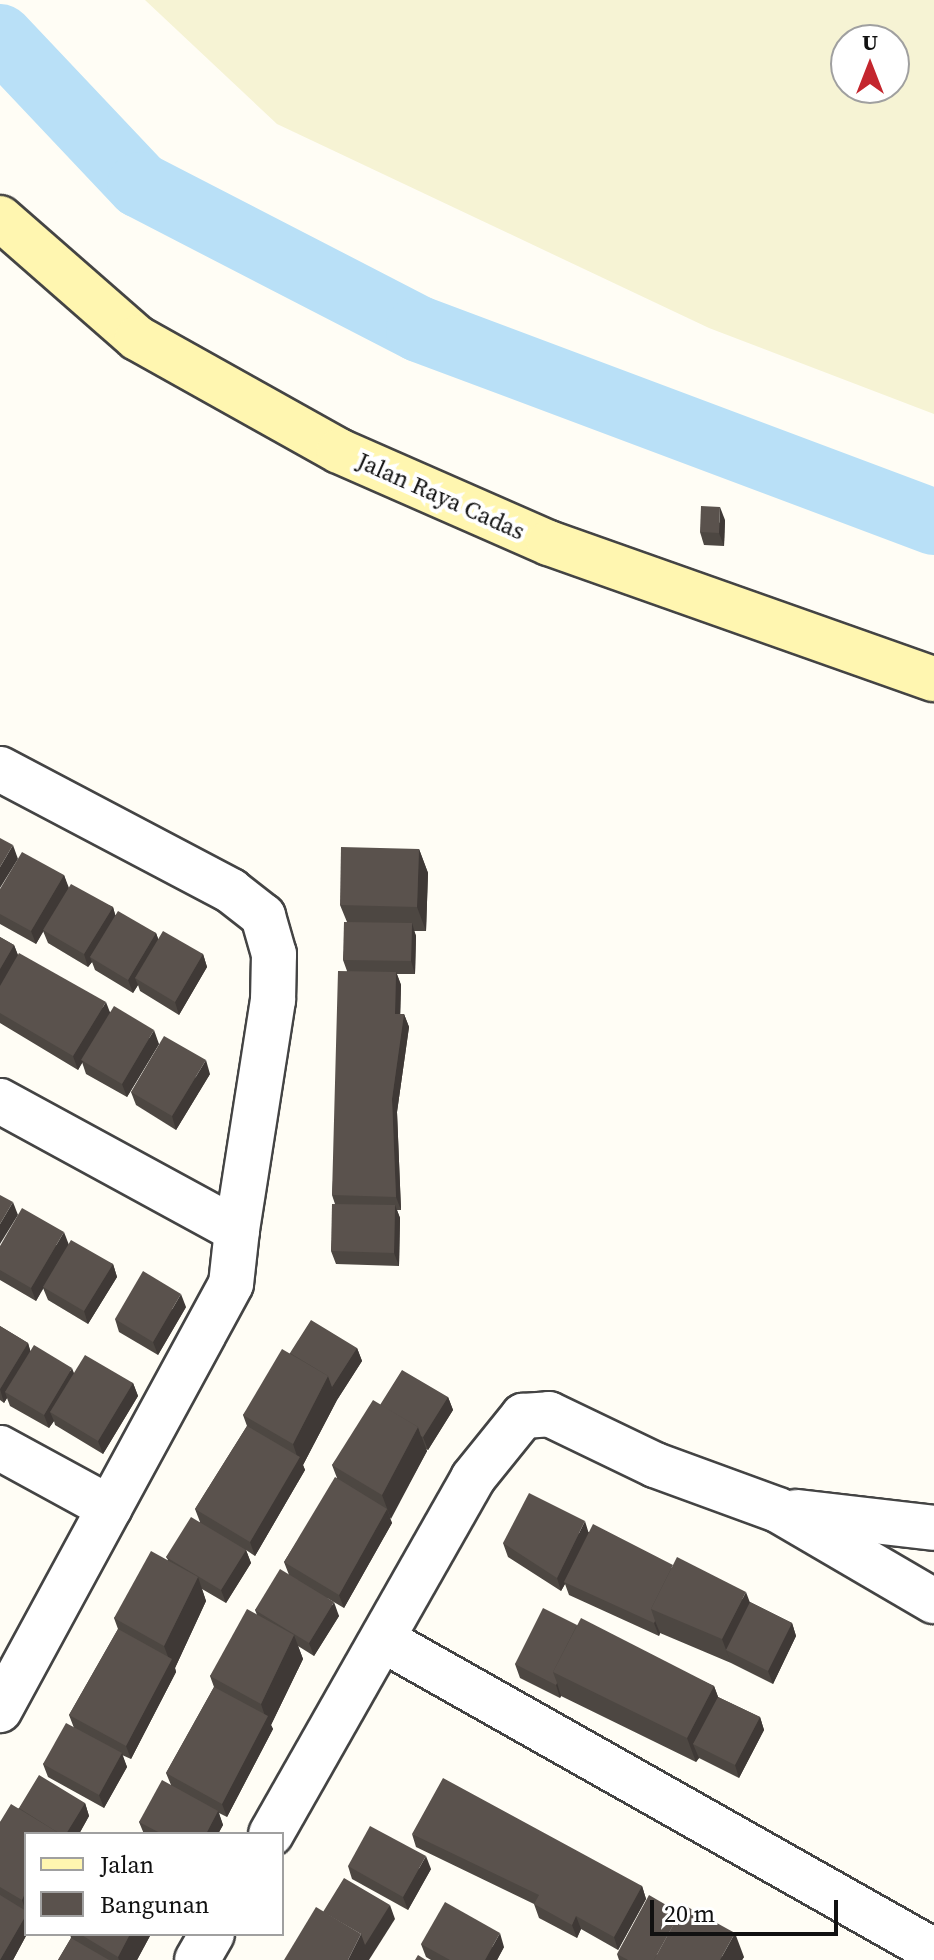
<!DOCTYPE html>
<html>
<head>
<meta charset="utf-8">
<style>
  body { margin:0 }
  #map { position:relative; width:934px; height:1960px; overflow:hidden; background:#fffdf5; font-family:"Source Serif 4",serif }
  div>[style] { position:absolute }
  .farmland>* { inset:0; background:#f6f3d4 }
  .canal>* { height:66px; margin:-33px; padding:0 33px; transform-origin:33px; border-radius:33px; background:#b9e0f7 }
  .roads { filter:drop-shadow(2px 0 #444) drop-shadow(-2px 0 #444) drop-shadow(0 2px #444) drop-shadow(0 -2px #444) }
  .street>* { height:44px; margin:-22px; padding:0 22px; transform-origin:22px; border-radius:22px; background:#fff }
  .secondary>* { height:44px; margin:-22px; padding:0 22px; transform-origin:22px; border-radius:22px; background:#fff6b0 }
  .wall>* { inset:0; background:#4d4742 }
  .shaded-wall>* { inset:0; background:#3f3936 }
  .building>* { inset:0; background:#5a524d }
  span { translate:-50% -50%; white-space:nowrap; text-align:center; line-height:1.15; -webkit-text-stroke:8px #fff; paint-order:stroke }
  .street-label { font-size:24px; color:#111 }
  .legend { position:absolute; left:24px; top:1832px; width:260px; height:104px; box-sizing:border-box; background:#fff; border:2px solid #a0a0a0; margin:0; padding:10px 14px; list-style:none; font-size:24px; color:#111 }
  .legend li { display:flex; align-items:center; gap:16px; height:40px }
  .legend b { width:40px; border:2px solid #a0a0a0 }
  .north { position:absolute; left:830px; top:24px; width:80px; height:80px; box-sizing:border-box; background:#fff; border:2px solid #a0a0a0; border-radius:50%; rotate:0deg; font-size:22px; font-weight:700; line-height:32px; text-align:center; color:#111 }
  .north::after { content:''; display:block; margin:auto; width:28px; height:36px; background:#c4262e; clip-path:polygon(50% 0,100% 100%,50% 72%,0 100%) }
  .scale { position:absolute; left:650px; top:1900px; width:188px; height:36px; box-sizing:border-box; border:4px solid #111; border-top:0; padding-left:10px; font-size:24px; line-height:28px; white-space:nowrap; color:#111; -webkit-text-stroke:6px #fff; paint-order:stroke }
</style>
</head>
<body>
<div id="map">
  <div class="farmland">
    <i style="clip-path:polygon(evenodd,145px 0,934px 0,934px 414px,709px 328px,277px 124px,145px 0,846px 40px,894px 40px,894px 88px,846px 88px,846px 40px)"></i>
  </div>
  <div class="canal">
    <i style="left:0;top:37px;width:204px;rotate:46.6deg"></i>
    <i style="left:140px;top:185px;width:314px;rotate:27.3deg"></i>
    <i style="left:419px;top:329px;width:550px;rotate:20.54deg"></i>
  </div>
  <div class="roads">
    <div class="street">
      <i style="left:0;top:769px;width:261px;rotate:27.8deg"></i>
      <i style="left:231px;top:891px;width:41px;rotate:38deg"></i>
      <i style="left:263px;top:916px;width:40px;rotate:74deg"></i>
      <i style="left:274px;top:954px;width:46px;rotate:91.2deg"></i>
      <i style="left:273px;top:1000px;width:233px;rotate:98.9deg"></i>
      <i style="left:0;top:1101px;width:270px;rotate:28.6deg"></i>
      <i style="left:237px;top:1230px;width:54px;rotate:96.3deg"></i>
      <i style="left:231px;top:1284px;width:485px;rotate:118.5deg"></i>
      <i style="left:0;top:1448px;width:125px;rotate:28.6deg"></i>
      <i style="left:796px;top:1512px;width:139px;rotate:6.6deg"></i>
      <i style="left:385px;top:1641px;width:630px;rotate:29.45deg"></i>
      <i style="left:271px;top:1834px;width:409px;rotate:-60.4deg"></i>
      <i style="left:473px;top:1478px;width:80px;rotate:-51.1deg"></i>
      <i style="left:523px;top:1416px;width:26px;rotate:-4deg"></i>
      <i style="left:549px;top:1414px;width:118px;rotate:25.7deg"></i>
      <i style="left:655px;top:1465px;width:131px;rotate:20.1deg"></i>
      <i style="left:778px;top:1510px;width:181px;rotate:30.3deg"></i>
      <i style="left:197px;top:1960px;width:30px;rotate:-60deg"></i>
    </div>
    <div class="secondary">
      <i style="left:0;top:218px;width:182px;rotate:41.2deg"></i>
      <i style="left:137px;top:338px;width:231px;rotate:29.2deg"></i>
      <i style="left:339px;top:451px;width:229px;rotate:23.7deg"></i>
      <i style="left:549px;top:543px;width:408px;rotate:19.5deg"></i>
    </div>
  </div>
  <div class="wall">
    <i style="clip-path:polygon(725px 520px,724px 546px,704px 545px,700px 532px)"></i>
    <i style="clip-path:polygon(419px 849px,428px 873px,426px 931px,414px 931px,416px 936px,415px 974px,397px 974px,401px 985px,400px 1014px,404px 1014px,409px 1027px,397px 1112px,401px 1210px,397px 1210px,400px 1218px,399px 1266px,336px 1264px,331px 1251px,335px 1204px,332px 1195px,347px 971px,343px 960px,347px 922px,340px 905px)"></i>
    <i style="clip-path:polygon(64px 875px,68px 888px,113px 907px,115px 915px,156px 933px,158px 939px,203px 954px,207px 967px,179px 1015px,140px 991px,138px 985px,133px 993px,95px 970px,92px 962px,88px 967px,48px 943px,43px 931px,36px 944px,0 924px,0 889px)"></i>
    <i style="clip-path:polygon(0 937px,14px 945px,18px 955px,110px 1012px,159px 1044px,127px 1097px,86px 1074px,82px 1062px,78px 1070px,0 1023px)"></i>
    <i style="clip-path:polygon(210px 1074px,176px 1130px,136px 1105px,131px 1092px)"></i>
    <i style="clip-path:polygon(68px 1245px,113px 1264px,117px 1277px,88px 1324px,48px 1300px,43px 1288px,36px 1301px,0 1280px,0 1246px)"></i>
    <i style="clip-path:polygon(186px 1307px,158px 1355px,119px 1332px,115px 1319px)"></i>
    <i style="clip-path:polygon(0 1326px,28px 1343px,30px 1351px,74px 1373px,133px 1383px,138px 1396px,103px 1454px,55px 1425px,54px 1421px,49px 1428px,10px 1406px,7px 1398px,4px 1403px,0 1400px)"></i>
    <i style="clip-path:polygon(357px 1348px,362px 1361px,337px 1400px,303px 1465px,305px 1470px,255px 1556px,246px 1550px,251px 1563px,226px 1603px,202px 1589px,206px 1601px,175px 1668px,176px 1672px,131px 1759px,122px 1755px,127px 1767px,104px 1808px,48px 1777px,43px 1764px,74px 1728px,69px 1715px,118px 1629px,114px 1618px,168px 1560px,166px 1557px,200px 1522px,195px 1509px,247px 1426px,243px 1415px,290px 1353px)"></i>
    <i style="clip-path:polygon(448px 1397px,453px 1410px,428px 1450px,426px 1449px,427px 1451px,390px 1519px,392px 1523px,344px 1608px,327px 1598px,339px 1616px,314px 1656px,298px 1646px,303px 1659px,271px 1725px,273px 1729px,227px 1817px,219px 1813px,223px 1825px,218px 1834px,144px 1834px,139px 1822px,171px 1785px,166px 1773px,214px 1687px,210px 1676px,257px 1615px,255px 1610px,289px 1575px,284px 1562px,337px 1478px,332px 1465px,380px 1405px)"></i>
    <i style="clip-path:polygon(589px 1532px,750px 1602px,792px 1623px,796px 1636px,773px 1684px,731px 1663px,660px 1633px,659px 1636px,569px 1595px,565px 1584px,561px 1591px,508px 1557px,503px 1543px)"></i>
    <i style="clip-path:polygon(577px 1625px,714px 1686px,718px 1697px,760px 1717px,764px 1730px,739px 1778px,699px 1758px,696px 1762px,561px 1696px,560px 1698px,520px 1678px,515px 1664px)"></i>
    <i style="clip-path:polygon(85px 1803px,89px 1816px,79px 1834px,26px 1834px,26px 1934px,27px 1934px,13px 1960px,0 1960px,0 1822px,19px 1808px)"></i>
    <i style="clip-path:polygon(412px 1834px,642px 1886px,646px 1899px,618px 1950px,581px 1929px,577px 1938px,539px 1918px,534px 1904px,416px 1847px)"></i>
    <i style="clip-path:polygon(348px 1866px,431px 1869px,408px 1910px,352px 1879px)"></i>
    <i style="clip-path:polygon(70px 1934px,151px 1934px,137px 1960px,58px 1960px,71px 1938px)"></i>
    <i style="clip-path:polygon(421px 1944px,504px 1947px,497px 1960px,431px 1960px,426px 1957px)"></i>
    <i style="clip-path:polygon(617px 1954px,744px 1957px,742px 1960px,619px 1960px)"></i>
  </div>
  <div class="shaded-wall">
    <i style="clip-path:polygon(720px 507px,725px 520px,724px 546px,719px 533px)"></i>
    <i style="clip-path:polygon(13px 845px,18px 859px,0 888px,0 867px)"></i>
    <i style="clip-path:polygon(419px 849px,428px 873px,426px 931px,417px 907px)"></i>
    <i style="clip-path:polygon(64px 875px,69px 888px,36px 944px,31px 931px)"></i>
    <i style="clip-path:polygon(113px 907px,117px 921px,90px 957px,92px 962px,88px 967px,84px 954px)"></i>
    <i style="clip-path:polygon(412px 923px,416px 936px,415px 974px,411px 961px)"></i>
    <i style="clip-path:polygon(156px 933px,161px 946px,135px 978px,138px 985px,133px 993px,128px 980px)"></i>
    <i style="clip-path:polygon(14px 945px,23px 969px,0 1007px,0 969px)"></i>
    <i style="clip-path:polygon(203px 954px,207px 967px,179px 1015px,175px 1002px)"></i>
    <i style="clip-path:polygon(396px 972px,401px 985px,400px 1027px,395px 1014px)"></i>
    <i style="clip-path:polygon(106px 1002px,111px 1015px,78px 1070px,73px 1056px)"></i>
    <i style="clip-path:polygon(404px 1014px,409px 1027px,397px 1112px,401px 1210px,396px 1197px,392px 1099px)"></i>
    <i style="clip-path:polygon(154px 1030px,159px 1044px,127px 1097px,122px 1084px)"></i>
    <i style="clip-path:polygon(206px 1060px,210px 1074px,176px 1130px,172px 1116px)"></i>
    <i style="clip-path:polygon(13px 1202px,18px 1215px,0 1244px,0 1224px)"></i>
    <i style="clip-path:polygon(395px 1205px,400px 1218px,399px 1266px,394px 1253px)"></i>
    <i style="clip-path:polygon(64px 1232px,69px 1245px,36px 1301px,31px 1288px)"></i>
    <i style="clip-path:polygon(113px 1264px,117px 1277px,88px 1324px,84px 1311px)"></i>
    <i style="clip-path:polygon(181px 1294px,186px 1307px,158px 1355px,153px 1342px)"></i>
    <i style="clip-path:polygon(28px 1343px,32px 1356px,5px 1392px,7px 1398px,4px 1403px,0 1389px)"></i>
    <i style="clip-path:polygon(357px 1348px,362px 1361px,337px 1400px,332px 1387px)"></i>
    <i style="clip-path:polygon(72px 1368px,77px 1381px,50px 1412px,54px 1421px,49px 1428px,44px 1415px)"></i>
    <i style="clip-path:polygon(328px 1376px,337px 1400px,303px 1465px,305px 1470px,255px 1556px,250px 1542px,298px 1459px,293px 1444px)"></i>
    <i style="clip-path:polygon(133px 1383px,138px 1396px,103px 1454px,98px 1441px)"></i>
    <i style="clip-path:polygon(448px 1397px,453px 1410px,428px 1450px,423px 1437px)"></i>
    <i style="clip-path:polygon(418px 1427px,427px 1451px,391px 1519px,382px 1495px)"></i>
    <i style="clip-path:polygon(387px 1509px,392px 1523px,344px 1608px,339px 1595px)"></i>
    <i style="clip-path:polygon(585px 1521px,589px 1534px,564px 1582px,565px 1584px,561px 1591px,557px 1578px)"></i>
    <i style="clip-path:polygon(246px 1550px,251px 1563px,226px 1603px,221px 1590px)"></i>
    <i style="clip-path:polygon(198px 1577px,206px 1601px,175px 1668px,176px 1672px,131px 1759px,126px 1746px,170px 1662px,164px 1646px)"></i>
    <i style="clip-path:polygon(746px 1592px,755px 1616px,726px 1650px,731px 1663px,722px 1639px)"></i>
    <i style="clip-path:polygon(334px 1602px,339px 1616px,314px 1656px,309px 1643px)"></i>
    <i style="clip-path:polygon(655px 1621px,660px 1633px,659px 1636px,654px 1623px)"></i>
    <i style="clip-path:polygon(792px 1623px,796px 1636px,773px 1684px,768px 1671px)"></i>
    <i style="clip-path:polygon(294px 1635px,303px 1659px,271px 1725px,273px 1729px,227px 1817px,222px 1804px,266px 1719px,261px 1704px)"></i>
    <i style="clip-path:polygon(557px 1683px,561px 1696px,560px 1698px,556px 1685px)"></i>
    <i style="clip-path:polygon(714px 1686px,723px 1710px,693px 1744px,699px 1758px,696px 1762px,687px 1738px)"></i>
    <i style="clip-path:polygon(760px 1717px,764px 1730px,739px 1778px,735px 1765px)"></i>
    <i style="clip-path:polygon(122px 1753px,127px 1767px,104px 1808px,99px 1795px)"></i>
    <i style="clip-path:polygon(85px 1803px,89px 1816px,79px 1834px,66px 1834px)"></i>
    <i style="clip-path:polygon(218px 1811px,223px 1825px,218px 1834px,206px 1834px)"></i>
    <i style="clip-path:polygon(426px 1856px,431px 1869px,408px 1910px,403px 1897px)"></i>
    <i style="clip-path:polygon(642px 1886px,646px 1899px,618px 1950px,614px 1937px)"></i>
    <i style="clip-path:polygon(26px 1891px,26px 1912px,22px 1900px)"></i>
    <i style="clip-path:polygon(390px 1905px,395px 1919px,369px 1960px,348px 1960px,361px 1934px)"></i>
    <i style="clip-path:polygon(26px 1915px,26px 1934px,27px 1934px,13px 1960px,0 1960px)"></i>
    <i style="clip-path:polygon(576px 1916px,581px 1929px,577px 1938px,572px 1925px)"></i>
    <i style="clip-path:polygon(500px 1933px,504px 1947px,497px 1960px,485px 1960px)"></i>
    <i style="clip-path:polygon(735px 1933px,744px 1957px,742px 1960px,720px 1960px)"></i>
    <i style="clip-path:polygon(130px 1934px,151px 1934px,137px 1960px,119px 1960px,118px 1957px)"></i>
  </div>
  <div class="building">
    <i style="clip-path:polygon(701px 506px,720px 507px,719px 533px,700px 532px)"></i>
    <i style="clip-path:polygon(0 838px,13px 845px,0 867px)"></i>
    <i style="clip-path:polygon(341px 847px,419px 849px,417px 907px,340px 905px)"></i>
    <i style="clip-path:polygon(22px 852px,64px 875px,31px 931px,0 914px,0 889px)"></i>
    <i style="clip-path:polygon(71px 884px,113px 907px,84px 954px,43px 930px)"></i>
    <i style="clip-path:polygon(118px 911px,156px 933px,128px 980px,90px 957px)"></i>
    <i style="clip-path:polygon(344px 922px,412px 923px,411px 961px,343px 960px)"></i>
    <i style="clip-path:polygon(163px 931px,203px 954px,175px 1002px,135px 978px)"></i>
    <i style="clip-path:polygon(0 937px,14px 945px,0 969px)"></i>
    <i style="clip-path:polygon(19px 953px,106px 1002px,73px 1056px,0 1013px,0 986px)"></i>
    <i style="clip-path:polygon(338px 971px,396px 972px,395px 1014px,404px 1014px,392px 1099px,396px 1197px,332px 1195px)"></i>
    <i style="clip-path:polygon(114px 1006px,154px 1030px,122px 1084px,81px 1060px)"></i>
    <i style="clip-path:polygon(164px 1036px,206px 1060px,172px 1116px,131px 1092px)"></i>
    <i style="clip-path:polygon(0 1195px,13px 1202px,0 1224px)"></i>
    <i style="clip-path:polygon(332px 1204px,395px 1205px,394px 1253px,331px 1251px)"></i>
    <i style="clip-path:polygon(22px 1208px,64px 1232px,31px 1288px,0 1270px,0 1246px)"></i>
    <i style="clip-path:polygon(71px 1240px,113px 1264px,84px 1311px,43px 1287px)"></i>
    <i style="clip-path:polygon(143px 1271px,181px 1294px,153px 1342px,115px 1319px)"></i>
    <i style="clip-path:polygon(311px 1320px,357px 1348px,332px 1387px,328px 1376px,290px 1353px)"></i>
    <i style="clip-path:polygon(0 1326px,28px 1343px,0 1389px)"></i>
    <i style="clip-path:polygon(34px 1345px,72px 1368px,44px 1415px,5px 1392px)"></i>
    <i style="clip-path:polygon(282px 1349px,328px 1376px,293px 1444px,243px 1415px)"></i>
    <i style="clip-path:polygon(85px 1355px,133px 1383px,98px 1441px,50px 1412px)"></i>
    <i style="clip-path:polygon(402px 1370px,448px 1397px,423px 1437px,421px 1436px,418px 1427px,380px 1405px)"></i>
    <i style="clip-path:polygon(373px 1400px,418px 1427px,382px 1495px,332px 1465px)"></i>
    <i style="clip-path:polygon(247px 1426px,300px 1457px,250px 1542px,195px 1509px)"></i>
    <i style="clip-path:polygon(335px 1477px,387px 1509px,339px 1595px,284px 1562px)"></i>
    <i style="clip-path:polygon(529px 1493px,585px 1521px,557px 1578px,503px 1543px)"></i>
    <i style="clip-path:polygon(191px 1517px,246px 1550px,221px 1590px,166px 1557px)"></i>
    <i style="clip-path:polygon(593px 1524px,673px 1565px,651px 1609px,655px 1621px,654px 1623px,564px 1582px)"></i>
    <i style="clip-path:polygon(151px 1551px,198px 1577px,164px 1646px,114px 1618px)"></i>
    <i style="clip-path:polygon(677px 1557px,746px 1592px,722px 1639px,651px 1609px)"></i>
    <i style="clip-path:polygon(280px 1569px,334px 1602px,309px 1643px,255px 1610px)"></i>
    <i style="clip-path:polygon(750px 1602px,792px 1623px,768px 1671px,726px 1650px)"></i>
    <i style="clip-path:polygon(543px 1608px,577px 1625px,553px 1672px,557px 1683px,556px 1685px,515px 1664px)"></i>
    <i style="clip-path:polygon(247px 1609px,294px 1635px,261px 1704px,210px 1676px)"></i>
    <i style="clip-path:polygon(581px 1618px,714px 1686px,687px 1738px,553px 1672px)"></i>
    <i style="clip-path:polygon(118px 1629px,172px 1659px,126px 1746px,69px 1715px)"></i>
    <i style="clip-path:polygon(214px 1687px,268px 1716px,222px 1804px,166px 1773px)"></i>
    <i style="clip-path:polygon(718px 1697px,760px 1717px,735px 1765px,693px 1744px)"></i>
    <i style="clip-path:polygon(66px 1723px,122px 1753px,99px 1795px,43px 1764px)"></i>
    <i style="clip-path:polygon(39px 1775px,85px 1803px,66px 1834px,58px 1834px,57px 1832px,19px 1808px)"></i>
    <i style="clip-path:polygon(443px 1778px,642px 1886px,614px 1937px,576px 1916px,572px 1925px,534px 1904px,539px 1895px,412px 1834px)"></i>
    <i style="clip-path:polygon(162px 1780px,218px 1811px,206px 1834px,162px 1834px,139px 1822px)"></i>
    <i style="clip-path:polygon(11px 1804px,57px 1832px,56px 1834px,26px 1834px,26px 1891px,22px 1900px,0 1887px,0 1822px)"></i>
    <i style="clip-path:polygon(370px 1826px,426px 1856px,403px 1897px,348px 1866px)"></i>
    <i style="clip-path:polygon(344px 1878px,390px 1905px,365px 1945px,361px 1934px,323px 1912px)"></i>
    <i style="clip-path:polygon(0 1895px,26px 1911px,26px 1915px,0 1960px)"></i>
    <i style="clip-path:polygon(649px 1895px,680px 1913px,654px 1960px,628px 1960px,617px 1954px)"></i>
    <i style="clip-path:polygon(445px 1902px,500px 1933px,485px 1960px,450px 1960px,421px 1944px)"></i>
    <i style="clip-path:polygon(684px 1905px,735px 1933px,720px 1960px,654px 1960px)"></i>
    <i style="clip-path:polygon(316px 1907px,361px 1934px,348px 1960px,284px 1960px)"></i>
    <i style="clip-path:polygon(80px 1934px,130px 1934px,118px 1957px)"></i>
    <i style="clip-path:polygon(71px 1938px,109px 1960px,58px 1960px)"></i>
    <i style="clip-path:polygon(418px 1955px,426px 1960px,415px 1960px)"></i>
  </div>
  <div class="street-label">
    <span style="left:441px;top:496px;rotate:24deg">Jalan Raya Cadas</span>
  </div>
  <ul class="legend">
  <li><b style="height:10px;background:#fff6b0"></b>Jalan</li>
  <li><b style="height:22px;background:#5a524d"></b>Bangunan</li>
  </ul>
  <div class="north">U</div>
  <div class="scale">20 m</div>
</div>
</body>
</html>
